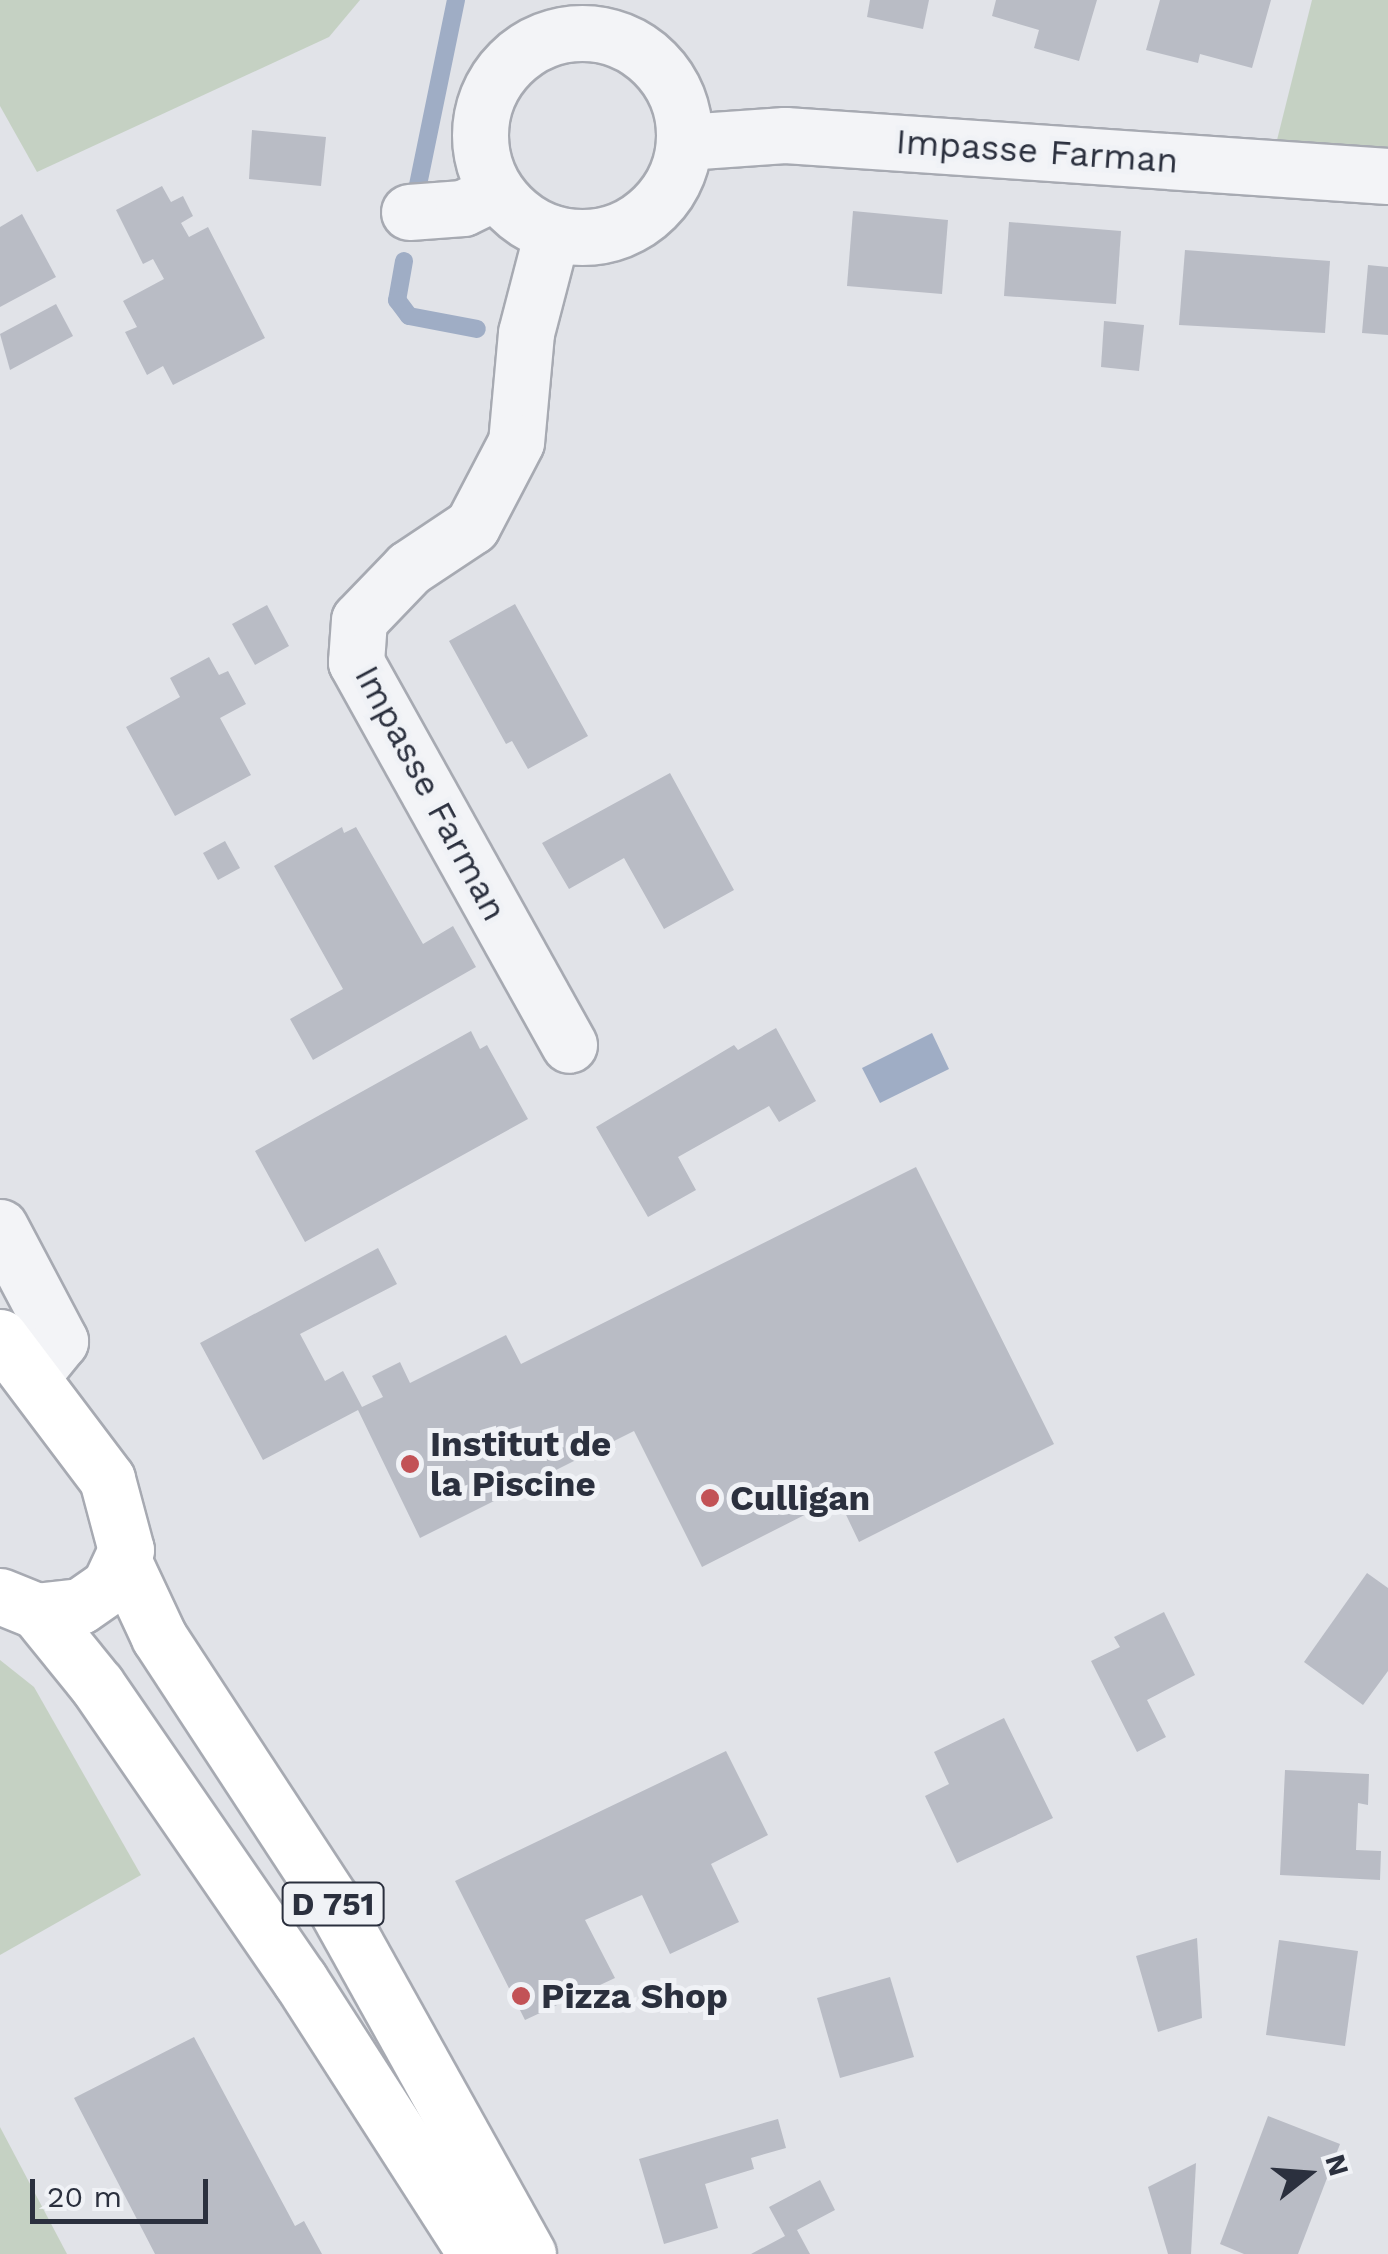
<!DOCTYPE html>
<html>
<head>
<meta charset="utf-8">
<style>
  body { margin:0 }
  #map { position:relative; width:1388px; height:2254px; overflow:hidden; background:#e1e3e8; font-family:"Work Sans",sans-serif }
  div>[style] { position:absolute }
  .green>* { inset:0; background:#c5d1c3 }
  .water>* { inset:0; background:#9fadc5 }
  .stream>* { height:18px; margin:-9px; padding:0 9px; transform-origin:9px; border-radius:9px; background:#9fadc5 }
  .building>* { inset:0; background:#b9bcc5 }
  .roads { filter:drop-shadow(2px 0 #a7aab2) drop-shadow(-2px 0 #a7aab2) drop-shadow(0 2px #a7aab2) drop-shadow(0 -2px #a7aab2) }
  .minor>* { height:55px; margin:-27.5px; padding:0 27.5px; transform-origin:27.5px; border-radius:27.5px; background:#f3f4f7 }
  .minor>.ring { margin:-27.5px; padding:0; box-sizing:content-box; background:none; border:55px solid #f3f4f7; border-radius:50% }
  .major>* { height:55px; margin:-27.5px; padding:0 27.5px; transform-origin:27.5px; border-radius:27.5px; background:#fff }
  .dots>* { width:28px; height:28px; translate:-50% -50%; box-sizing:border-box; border:5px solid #f0f2f6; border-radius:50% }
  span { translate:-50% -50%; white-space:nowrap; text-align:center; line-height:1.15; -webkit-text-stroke:10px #f0f2f6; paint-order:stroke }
  .shield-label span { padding:2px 8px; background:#f0f2f6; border:2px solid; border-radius:8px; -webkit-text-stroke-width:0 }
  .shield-label { font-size:32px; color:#2b303e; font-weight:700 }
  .street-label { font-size:35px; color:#2b303e }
  .poi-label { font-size:35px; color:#2b303e; font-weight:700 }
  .left { translate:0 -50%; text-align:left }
  .north { position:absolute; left:1258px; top:2124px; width:100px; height:100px; -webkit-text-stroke:8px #f0f2f6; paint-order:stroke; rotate:73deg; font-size:28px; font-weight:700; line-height:40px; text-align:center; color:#2b303e }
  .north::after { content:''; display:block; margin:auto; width:35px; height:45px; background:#2b303e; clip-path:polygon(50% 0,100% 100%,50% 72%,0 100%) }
  .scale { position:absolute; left:30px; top:2179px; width:178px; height:45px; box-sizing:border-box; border:5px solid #2b303e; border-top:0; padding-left:12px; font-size:30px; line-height:35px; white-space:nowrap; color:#2b303e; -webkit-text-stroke:8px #f0f2f6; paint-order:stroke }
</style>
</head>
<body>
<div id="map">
  <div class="green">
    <i style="clip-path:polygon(0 0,360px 0,329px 37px,37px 172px,0 106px)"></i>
    <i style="clip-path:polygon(1312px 0,1388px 0,1388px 176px,1270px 168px)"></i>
    <i style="clip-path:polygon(0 1660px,34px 1687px,141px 1875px,0 1955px)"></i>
    <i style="clip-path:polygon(0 2127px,67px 2254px,0 2254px)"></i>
  </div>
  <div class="water">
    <i style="clip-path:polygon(932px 1033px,949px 1069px,880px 1103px,862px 1068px)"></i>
  </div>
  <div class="stream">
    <i style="left:418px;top:185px;width:189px;rotate:-78.4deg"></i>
    <i style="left:404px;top:261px;width:40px;rotate:100deg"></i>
    <i style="left:397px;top:300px;width:20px;rotate:53deg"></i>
    <i style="left:409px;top:316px;width:69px;rotate:10.8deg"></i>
  </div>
  <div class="building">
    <i style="clip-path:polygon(870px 0,929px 0,923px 29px,867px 17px)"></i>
    <i style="clip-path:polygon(996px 0,1097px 0,1079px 61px,1034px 48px,1039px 30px,992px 16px)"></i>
    <i style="clip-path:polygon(1160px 0,1271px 0,1252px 68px,1200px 54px,1198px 63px,1146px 50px)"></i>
    <i style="clip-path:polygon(252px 130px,326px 137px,321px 186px,249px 179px)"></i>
    <i style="clip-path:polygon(162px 186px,171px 202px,183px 196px,193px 216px,181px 223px,189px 237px,208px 227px,265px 338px,173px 385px,163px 366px,147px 375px,125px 332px,137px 327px,123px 301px,164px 279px,153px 259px,143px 264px,116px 210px)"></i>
    <i style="clip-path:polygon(853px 211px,948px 220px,942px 294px,847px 286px)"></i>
    <i style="clip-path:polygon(22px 214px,56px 277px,0 307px,0 227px)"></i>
    <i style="clip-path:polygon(1009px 222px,1121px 231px,1116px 304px,1004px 296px)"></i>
    <i style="clip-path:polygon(1185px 250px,1330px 261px,1325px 333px,1179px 325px)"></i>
    <i style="clip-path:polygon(1368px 265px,1388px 267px,1388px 335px,1362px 333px)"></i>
    <i style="clip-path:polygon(56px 304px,73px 336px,10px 370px,0 334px)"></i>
    <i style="clip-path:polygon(1104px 321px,1144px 325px,1139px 371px,1101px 367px)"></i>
    <i style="clip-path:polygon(515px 604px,588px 736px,528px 769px,512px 741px,506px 744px,449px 641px)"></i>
    <i style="clip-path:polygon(267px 605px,289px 646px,255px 665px,232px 624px)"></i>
    <i style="clip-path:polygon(209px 657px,219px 675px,228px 671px,246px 704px,220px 718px,251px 775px,175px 816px,126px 727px,180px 697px,170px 678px)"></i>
    <i style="clip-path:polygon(670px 773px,734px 890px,664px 929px,624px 858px,569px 889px,542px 843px)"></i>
    <i style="clip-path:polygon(342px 827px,344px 833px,356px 827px,423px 944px,453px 926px,476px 967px,313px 1060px,290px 1019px,343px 989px,274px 866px)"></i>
    <i style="clip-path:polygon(225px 841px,240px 868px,218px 880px,203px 853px)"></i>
    <i style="clip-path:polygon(776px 1028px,816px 1101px,779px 1122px,769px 1106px,678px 1157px,696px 1190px,648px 1217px,596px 1127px,734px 1045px,738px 1050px)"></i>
    <i style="clip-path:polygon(471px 1031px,480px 1049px,487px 1045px,528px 1119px,305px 1242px,255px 1151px)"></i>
    <i style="clip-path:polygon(916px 1167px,1054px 1444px,859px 1542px,838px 1498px,702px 1567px,634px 1431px,420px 1538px,358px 1410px,263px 1460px,200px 1343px,378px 1248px,397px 1284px,300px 1334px,325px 1381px,343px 1371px,362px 1407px,383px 1397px,372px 1376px,400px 1362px,410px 1383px,506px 1335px,521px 1364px)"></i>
    <i style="clip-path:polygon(1367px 1573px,1388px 1588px,1388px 1671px,1363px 1705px,1304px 1662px)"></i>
    <i style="clip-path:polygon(1164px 1612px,1195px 1675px,1147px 1700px,1166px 1737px,1137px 1752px,1091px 1661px,1120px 1647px,1114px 1637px)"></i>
    <i style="clip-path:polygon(1004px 1718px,1053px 1818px,957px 1863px,925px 1796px,949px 1784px,934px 1752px)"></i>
    <i style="clip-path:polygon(726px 1751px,768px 1835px,711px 1864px,739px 1922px,670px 1954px,642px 1895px,585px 1920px,615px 1978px,525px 2020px,455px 1881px)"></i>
    <i style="clip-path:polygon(1285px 1770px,1369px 1774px,1368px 1805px,1358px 1803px,1356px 1850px,1381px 1851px,1380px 1880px,1280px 1875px)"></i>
    <i style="clip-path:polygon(1197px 1938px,1202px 2018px,1158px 2032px,1136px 1956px)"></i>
    <i style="clip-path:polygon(1279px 1940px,1358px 1951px,1345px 2046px,1266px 2035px)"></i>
    <i style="clip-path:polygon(890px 1977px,914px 2057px,840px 2078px,817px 1998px)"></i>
    <i style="clip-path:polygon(194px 2037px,295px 2226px,304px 2221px,322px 2254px,155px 2254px,74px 2098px)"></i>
    <i style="clip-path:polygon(1268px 2116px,1340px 2144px,1298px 2254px,1244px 2254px,1220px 2244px)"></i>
    <i style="clip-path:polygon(778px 2119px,786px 2148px,751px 2158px,754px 2169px,705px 2184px,718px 2228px,664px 2244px,639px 2159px)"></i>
    <i style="clip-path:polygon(1196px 2163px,1191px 2254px,1168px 2254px,1148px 2187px)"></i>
    <i style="clip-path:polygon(820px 2180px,835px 2210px,797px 2230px,810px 2254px,751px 2254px,785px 2236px,769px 2207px)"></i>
  </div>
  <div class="roads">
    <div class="minor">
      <i class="ring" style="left:480px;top:33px;width:149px;height:149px"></i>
      <i style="left:685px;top:142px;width:100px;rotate:-4deg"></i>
      <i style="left:785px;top:135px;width:604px;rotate:3.89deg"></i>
      <i style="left:409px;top:212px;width:54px;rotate:-4.2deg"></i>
      <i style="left:463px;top:208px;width:37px;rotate:-26deg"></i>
      <i style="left:552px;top:233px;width:103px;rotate:104.6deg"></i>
      <i style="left:526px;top:333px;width:109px;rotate:95.2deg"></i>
      <i style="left:516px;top:442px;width:95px;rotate:117.6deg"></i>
      <i style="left:472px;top:526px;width:76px;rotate:146.3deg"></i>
      <i style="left:409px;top:568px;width:72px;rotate:133.9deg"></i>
      <i style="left:359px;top:620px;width:42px;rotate:94.1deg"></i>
      <i style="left:356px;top:662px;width:438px;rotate:60.9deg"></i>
      <i style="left:0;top:1227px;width:129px;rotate:62.2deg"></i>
      <i style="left:60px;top:1341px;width:46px;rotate:128.9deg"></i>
    </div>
    <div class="major">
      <i style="left:0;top:1337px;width:178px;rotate:53deg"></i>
      <i style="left:107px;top:1479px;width:73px;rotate:75deg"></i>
      <i style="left:126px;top:1550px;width:40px;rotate:115deg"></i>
      <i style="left:109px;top:1586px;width:35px;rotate:145deg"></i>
      <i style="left:80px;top:1606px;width:43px;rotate:173.4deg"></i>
      <i style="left:37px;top:1611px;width:40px;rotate:-158deg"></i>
      <i style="left:124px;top:1562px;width:83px;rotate:65deg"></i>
      <i style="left:159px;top:1637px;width:314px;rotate:56.8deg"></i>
      <i style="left:331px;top:1900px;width:405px;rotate:60.9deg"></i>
      <i style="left:37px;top:1611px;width:95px;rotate:51deg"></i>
      <i style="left:97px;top:1685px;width:358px;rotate:55.5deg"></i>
      <i style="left:300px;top:1980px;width:326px;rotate:57.3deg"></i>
    </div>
  </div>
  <div class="dots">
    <i style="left:410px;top:1464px;background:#c25256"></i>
    <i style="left:710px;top:1498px;background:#c25256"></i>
    <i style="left:521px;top:1996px;background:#c25256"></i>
  </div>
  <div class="shield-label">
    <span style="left:333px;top:1904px">D 751</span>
  </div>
  <div class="street-label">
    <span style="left:1037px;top:151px;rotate:4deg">Impasse Farman</span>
    <span style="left:431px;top:793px;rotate:62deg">Impasse Farman</span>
  </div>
  <div class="poi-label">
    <span class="left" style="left:430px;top:1464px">Institut de<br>la Piscine</span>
    <span class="left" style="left:730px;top:1498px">Culligan</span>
    <span class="left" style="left:541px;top:1996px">Pizza Shop</span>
  </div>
  <div class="north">N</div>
  <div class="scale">20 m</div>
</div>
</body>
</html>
